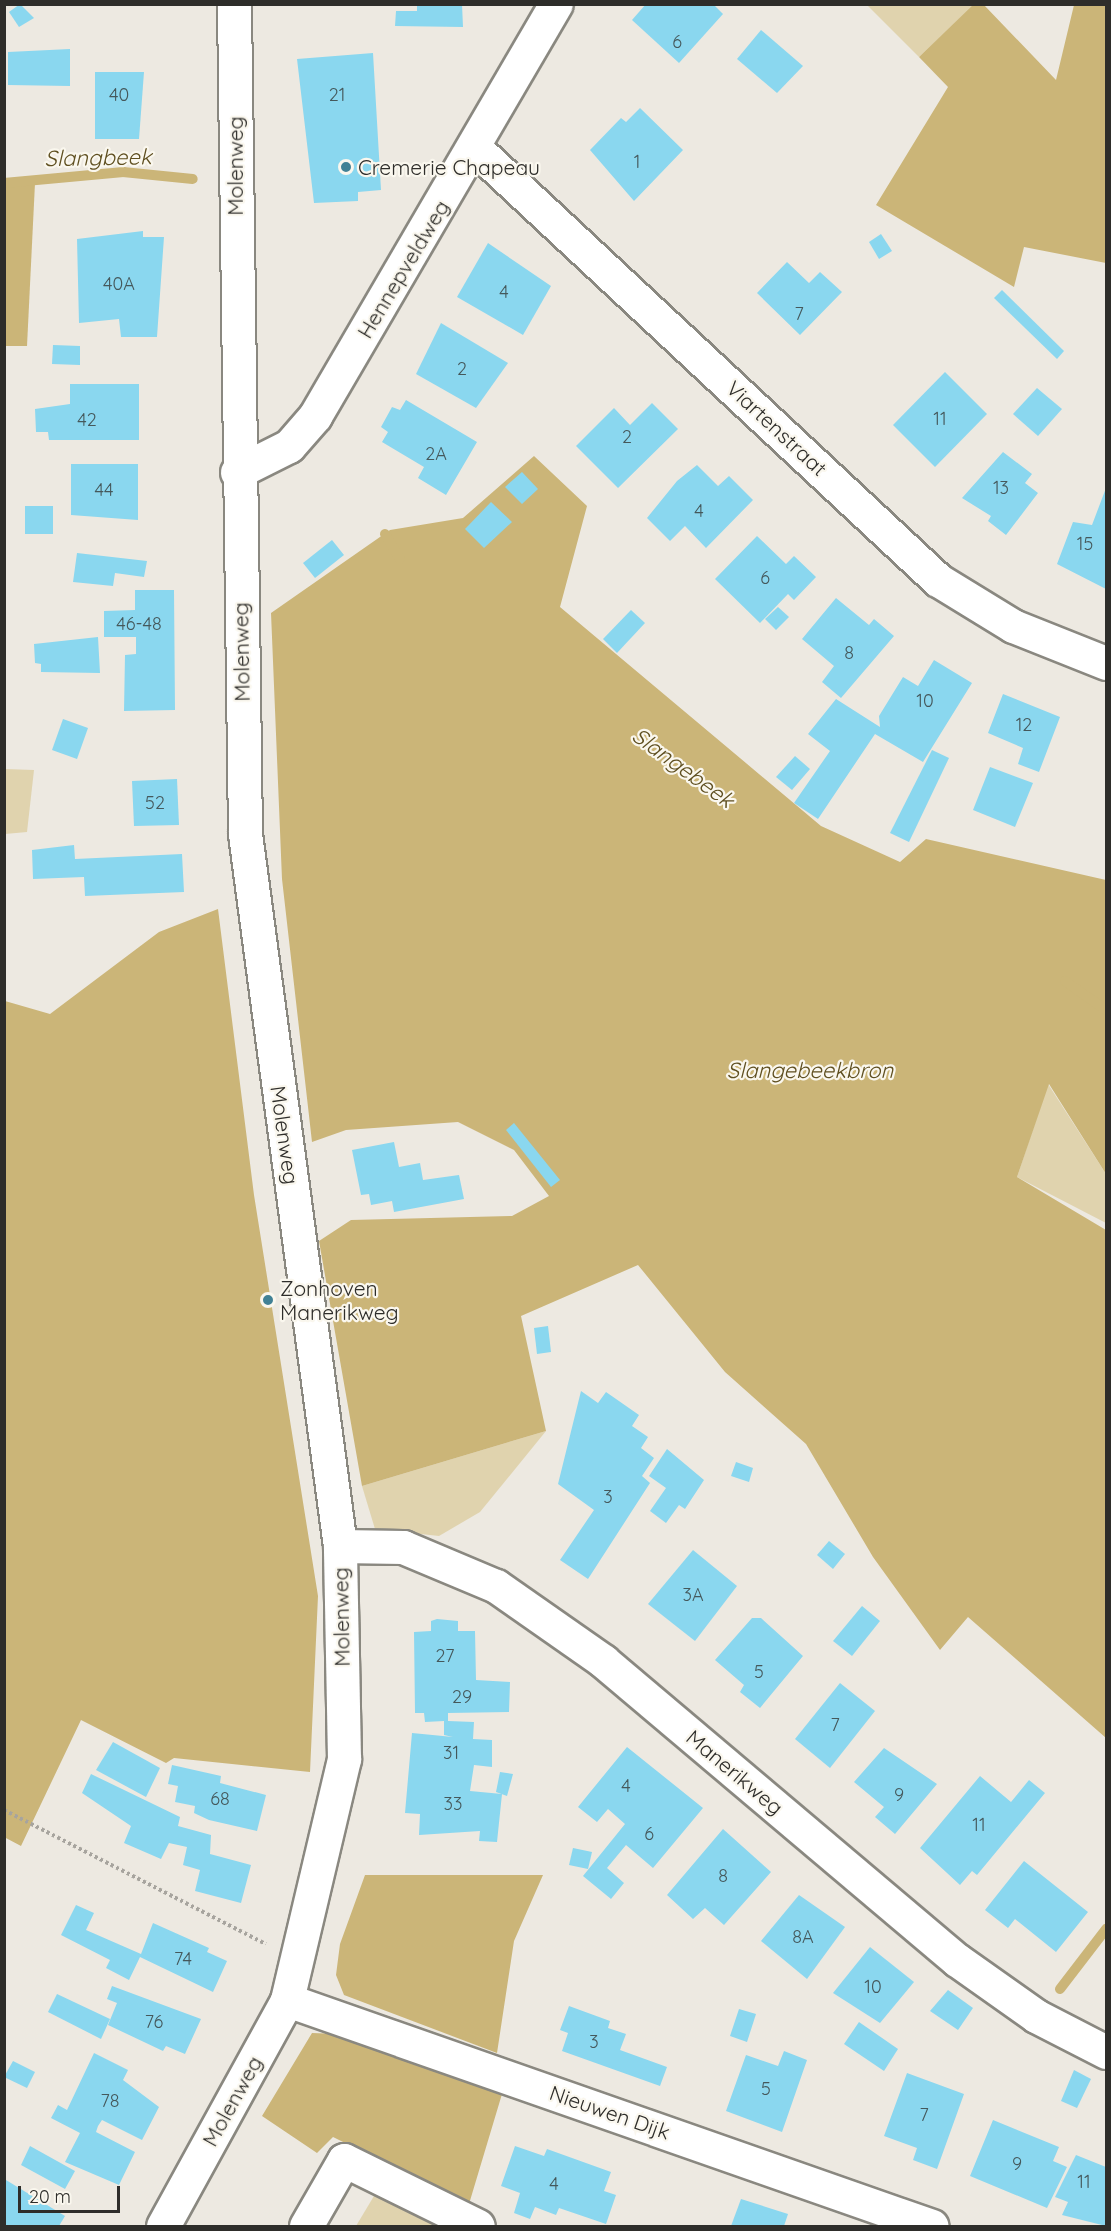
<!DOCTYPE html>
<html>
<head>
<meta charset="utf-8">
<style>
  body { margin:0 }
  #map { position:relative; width:1111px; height:2231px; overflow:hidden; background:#ede9e1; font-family:Quicksand,sans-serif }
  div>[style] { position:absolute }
  .green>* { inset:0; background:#e0d3ae }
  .forest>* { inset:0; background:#cbb578 }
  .stream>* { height:10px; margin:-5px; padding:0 5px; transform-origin:5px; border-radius:5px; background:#cbb578 }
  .building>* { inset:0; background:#8ad7ef }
  .path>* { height:4px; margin-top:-2px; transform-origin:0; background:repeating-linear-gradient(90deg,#a7a49e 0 3px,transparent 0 6px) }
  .roads { filter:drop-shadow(2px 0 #8a8880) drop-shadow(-2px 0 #8a8880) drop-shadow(0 2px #8a8880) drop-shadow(0 -2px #8a8880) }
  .minor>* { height:33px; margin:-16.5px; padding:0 16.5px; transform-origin:16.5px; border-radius:16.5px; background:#fff }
  .dots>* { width:16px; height:16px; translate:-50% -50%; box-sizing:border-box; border:3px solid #faf7ee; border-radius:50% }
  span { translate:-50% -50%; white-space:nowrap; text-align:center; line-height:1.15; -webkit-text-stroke:4.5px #faf7ee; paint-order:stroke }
  .number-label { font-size:18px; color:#45585b }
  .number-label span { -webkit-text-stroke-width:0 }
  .street-label { font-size:21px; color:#2e2d2a }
  .poi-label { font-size:21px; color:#2e2d2a }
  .left { translate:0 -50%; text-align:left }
  .water-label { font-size:22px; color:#5f4f20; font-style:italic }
  .frame { position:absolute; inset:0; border:6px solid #2e2d2a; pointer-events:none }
  .scale { position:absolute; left:18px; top:2186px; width:102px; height:27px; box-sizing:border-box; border:3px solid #2e2d2a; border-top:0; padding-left:8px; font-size:18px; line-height:21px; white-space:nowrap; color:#2e2d2a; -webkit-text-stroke:4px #faf7ee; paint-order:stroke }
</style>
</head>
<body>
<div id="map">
  <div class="green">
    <i style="clip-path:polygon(867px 5px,974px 5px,919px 57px)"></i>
    <i style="clip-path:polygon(5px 769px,34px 770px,27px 832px,5px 834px)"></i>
    <i style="clip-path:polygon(1048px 1084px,1106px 1174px,1106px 1223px,1017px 1177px)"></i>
    <i style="clip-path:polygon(546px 1431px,480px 1512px,439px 1536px,375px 1529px,362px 1486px)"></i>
    <i style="clip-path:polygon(377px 2191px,452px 2226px,356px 2226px)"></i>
  </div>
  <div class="forest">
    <i style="clip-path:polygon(974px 4px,984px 5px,1056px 80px,1074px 5px,1106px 5px,1106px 263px,1024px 247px,1014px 287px,876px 205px,948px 87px,919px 57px)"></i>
    <i style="clip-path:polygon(35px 183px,27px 346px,5px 346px,5px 186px)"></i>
    <i style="clip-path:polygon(534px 456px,587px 506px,560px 607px,821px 826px,900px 862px,926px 839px,1106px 880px,1106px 1174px,1049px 1084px,1017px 1177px,1106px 1230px,1106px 1738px,968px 1617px,940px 1650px,873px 1557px,806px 1444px,725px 1372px,638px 1265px,521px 1316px,546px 1431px,362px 1486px,319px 1241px,351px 1220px,512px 1216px,549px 1196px,514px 1150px,458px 1122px,346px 1130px,312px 1142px,282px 879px,271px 613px,390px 530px,463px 518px)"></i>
    <i style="clip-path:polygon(218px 909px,254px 1195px,318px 1596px,310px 1772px,174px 1758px,166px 1763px,81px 1720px,21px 1846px,4px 1837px,5px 1001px,50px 1014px,159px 932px)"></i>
    <i style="clip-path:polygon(365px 1875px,543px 1875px,514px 1941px,497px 2053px,344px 1995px,336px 1975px,340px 1944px)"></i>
    <i style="clip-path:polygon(312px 2033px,339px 2034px,502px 2094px,469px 2204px,333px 2137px,317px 2153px,262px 2116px)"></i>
  </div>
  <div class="stream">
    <i style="left:4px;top:183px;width:120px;rotate:-5.3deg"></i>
    <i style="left:123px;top:172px;width:70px;rotate:5.7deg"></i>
    <i style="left:385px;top:534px;width:29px;rotate:59deg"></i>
    <i style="left:1065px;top:981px;width:50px;rotate:35.3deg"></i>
    <i style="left:1060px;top:1989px;width:76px;rotate:-52.5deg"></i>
  </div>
  <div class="building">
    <i style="clip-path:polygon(20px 4px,34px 18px,19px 27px,9px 12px)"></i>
    <i style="clip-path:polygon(417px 4px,462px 4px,463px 27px,395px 26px,396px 11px,417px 11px)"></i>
    <i style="clip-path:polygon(646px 4px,713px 4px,723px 14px,679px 63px,632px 20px)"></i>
    <i style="clip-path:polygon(761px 30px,803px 66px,777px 93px,737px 59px)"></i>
    <i style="clip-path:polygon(70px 49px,70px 86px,8px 85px,8px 52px)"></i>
    <i style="clip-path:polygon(373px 53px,381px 190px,358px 192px,358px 201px,314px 203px,297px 59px)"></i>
    <i style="clip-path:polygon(95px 72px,144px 72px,139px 139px,95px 139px)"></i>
    <i style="clip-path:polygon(640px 108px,683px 150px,634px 201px,590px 150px,621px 118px,626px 122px)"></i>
    <i style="clip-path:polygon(143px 231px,143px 237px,164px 237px,157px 337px,121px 337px,119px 319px,79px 323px,77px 239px)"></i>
    <i style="clip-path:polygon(881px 234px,892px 251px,879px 259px,869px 242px)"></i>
    <i style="clip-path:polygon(488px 243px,551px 286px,523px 335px,457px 297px)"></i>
    <i style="clip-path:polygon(787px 262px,809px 283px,820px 272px,842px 292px,800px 335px,757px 293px)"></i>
    <i style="clip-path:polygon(1002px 290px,1064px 351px,1057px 359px,994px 298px)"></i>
    <i style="clip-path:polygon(441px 323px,508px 363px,476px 408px,416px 374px)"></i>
    <i style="clip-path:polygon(53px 345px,80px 346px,80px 365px,52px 364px)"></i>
    <i style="clip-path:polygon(945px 372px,987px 414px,935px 467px,893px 425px)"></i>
    <i style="clip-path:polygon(70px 384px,139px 384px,139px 440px,49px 440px,48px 432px,36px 432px,35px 409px,70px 404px)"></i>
    <i style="clip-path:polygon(1037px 388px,1062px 409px,1038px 436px,1013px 414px)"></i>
    <i style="clip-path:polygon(406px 400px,477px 442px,446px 495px,418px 478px,424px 467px,382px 442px,388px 432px,381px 427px,392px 407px,400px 410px)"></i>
    <i style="clip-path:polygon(652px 403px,678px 429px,618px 488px,576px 446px,614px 408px,630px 425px)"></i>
    <i style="clip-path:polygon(1003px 452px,1032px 474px,1025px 483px,1038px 493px,1006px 535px,988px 521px,991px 516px,962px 498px)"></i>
    <i style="clip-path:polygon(71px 464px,138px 464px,138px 520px,71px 515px)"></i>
    <i style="clip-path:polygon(697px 465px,718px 486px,729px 476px,753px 500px,706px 548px,685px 526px,670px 541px,647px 518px,677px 481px)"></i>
    <i style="clip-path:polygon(522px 472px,538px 489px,522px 504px,505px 487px)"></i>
    <i style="clip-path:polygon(1106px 488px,1106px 589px,1057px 564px,1073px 522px,1092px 525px)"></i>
    <i style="clip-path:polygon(491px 502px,512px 522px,484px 548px,465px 529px)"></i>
    <i style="clip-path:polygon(25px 506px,53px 506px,53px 534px,25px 534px)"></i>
    <i style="clip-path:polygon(757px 536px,786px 564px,794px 556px,816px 577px,794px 600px,788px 594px,760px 623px,715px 579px)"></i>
    <i style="clip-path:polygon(332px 540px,344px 555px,315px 578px,303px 563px)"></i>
    <i style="clip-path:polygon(77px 553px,147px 561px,144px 577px,115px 573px,113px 586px,73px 582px)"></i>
    <i style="clip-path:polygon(135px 590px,174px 590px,175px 710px,124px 711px,125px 655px,136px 654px,136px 637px,104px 637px,104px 611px,135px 610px)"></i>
    <i style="clip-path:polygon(836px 598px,869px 625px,874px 619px,894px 636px,841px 698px,822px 682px,834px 666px,802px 639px)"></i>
    <i style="clip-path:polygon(778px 607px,789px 617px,776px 630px,765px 619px)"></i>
    <i style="clip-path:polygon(631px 610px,645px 623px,617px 653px,603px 639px)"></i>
    <i style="clip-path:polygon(98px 637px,100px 673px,41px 672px,41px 664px,35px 663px,34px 644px)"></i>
    <i style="clip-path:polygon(934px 660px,972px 683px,923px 762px,875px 734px,818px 819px,794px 803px,830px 751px,808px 734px,836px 699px,880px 727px,879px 716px,903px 677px,918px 686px)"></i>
    <i style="clip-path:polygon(1003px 694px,1060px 717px,1039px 772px,1018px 764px,1023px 748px,988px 733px)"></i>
    <i style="clip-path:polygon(63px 719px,88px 728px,77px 759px,52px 750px)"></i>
    <i style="clip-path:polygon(932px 750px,949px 758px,909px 842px,890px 833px)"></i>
    <i style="clip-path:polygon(795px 756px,810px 769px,792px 790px,776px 777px)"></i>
    <i style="clip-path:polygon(990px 767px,1033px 783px,1015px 827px,973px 810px)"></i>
    <i style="clip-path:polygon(177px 779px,179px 825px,134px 826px,132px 781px)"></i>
    <i style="clip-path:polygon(74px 845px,75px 859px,182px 854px,184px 892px,85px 896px,84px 877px,33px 879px,32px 850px)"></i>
    <i style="clip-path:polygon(514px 1123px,560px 1180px,551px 1187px,506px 1130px)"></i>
    <i style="clip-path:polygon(394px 1142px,399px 1167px,420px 1163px,423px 1180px,459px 1175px,464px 1199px,394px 1212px,392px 1201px,371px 1205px,369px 1194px,361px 1195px,352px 1150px)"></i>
    <i style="clip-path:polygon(548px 1326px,551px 1352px,537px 1354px,534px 1328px)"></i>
    <i style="clip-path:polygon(581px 1391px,598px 1403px,606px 1392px,639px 1415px,632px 1426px,648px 1437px,641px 1448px,654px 1458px,642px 1476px,650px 1483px,588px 1579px,560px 1560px,594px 1510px,558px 1484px)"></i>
    <i style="clip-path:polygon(667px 1449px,704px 1480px,685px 1509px,679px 1505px,666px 1523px,650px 1511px,666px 1488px,649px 1476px)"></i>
    <i style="clip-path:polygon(736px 1462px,753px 1468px,749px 1482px,731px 1476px)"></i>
    <i style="clip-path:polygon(829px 1541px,845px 1554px,833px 1569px,817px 1555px)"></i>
    <i style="clip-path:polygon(693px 1550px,737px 1586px,695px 1641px,648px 1604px)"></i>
    <i style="clip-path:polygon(862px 1606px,880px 1621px,852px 1656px,833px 1641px)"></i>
    <i style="clip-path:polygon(752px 1618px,761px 1618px,803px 1656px,760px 1708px,740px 1692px,744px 1685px,715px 1660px)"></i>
    <i style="clip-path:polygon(437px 1619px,458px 1621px,458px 1631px,475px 1631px,476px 1680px,510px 1682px,509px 1712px,448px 1713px,448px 1721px,474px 1722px,473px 1739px,492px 1740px,492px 1767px,474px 1765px,470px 1791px,502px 1794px,497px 1842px,479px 1841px,480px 1831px,419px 1835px,420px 1814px,405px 1813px,412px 1733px,453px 1737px,444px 1735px,444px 1721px,425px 1722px,424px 1713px,415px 1713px,414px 1632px,431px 1631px,431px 1621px)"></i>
    <i style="clip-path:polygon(840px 1683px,875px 1711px,830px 1768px,795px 1739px)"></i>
    <i style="clip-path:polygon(113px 1742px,160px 1768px,146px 1797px,96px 1770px)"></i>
    <i style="clip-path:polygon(627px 1747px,703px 1808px,653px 1868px,626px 1845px,607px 1868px,624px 1883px,611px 1899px,583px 1876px,625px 1824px,608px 1809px,597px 1822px,578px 1807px)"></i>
    <i style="clip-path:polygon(884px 1748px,937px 1784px,895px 1834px,875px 1817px,884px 1807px,854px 1782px)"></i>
    <i style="clip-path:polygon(172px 1765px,221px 1776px,220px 1783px,266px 1795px,257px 1831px,209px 1820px,194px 1813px,195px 1806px,175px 1802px,178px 1786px,168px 1784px)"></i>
    <i style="clip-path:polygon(500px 1772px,513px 1774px,507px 1796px,496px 1792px)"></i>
    <i style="clip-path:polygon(91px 1774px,180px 1817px,178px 1826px,211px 1835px,210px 1854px,251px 1865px,241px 1903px,195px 1891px,200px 1870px,183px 1865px,187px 1847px,169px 1843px,161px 1859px,124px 1843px,131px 1826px,82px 1793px)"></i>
    <i style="clip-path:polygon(980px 1776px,1011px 1802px,1029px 1780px,1045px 1793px,977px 1875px,972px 1871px,960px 1885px,920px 1848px)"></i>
    <i style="clip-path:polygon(723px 1829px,771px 1872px,724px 1925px,705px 1908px,693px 1919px,667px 1895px)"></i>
    <i style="clip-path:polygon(573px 1848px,592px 1852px,588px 1869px,569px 1865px)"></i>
    <i style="clip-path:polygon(1024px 1861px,1088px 1912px,1056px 1952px,1015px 1919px,1008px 1928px,985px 1910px)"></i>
    <i style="clip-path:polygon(799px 1895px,845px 1927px,807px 1979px,761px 1941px)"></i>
    <i style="clip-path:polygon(76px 1905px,94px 1913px,86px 1930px,141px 1954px,153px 1923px,209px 1948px,207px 1952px,227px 1961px,213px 1992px,140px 1957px,129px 1980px,106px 1968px,110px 1960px,61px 1935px)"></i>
    <i style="clip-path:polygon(870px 1947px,914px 1982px,880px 2023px,833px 1993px)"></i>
    <i style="clip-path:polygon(112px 1986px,201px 2019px,185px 2054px,166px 2046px,163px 2051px,108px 2025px,117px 2003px,107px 1999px)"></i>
    <i style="clip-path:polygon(948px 1990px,973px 2008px,958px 2030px,930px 2011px)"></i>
    <i style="clip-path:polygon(57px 1994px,110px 2019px,101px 2039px,48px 2012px)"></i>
    <i style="clip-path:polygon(569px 2006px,610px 2021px,608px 2028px,626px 2034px,620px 2050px,667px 2067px,660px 2086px,562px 2051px,568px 2033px,560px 2030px)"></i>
    <i style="clip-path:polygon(739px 2009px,756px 2014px,747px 2042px,730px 2036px)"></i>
    <i style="clip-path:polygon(859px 2022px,898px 2049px,884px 2071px,844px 2044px)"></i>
    <i style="clip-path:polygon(784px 2051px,807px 2060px,782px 2132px,726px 2111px,746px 2055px,778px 2066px)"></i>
    <i style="clip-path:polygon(94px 2053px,128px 2070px,123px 2080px,159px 2107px,142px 2140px,102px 2120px,98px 2126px,96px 2132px,135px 2152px,119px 2185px,65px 2162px,80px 2133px,51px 2118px,58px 2105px,67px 2110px)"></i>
    <i style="clip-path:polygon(13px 2061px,35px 2072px,27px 2088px,4px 2077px)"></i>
    <i style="clip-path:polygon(1074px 2070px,1091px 2079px,1077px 2108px,1061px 2101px)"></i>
    <i style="clip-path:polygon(907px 2073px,964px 2094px,937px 2169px,913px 2160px,917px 2148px,884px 2136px)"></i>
    <i style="clip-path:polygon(993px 2120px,1059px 2147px,1053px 2161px,1067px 2167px,1047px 2208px,970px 2176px)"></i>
    <i style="clip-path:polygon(30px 2146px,75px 2171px,65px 2189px,21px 2165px)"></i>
    <i style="clip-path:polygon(515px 2146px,544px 2156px,547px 2149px,611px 2172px,604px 2191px,616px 2195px,606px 2224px,559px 2208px,556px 2215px,535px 2207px,530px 2219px,514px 2213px,520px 2193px,501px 2186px)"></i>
    <i style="clip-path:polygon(1076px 2155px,1106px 2167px,1106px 2226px,1062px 2215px,1068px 2202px,1055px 2197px)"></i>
    <i style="clip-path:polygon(6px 2180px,65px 2216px,59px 2226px,4px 2226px)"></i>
    <i style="clip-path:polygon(741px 2199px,788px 2214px,784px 2226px,731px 2226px)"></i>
  </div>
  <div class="path">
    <i style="left:4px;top:1810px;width:294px;rotate:27.1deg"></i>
  </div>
  <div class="roads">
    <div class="minor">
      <i style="left:476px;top:149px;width:632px;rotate:43.01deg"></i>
      <i style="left:938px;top:580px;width:88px;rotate:31.5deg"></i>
      <i style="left:1013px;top:626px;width:100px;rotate:21.7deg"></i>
      <i style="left:237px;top:472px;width:58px;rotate:-26.6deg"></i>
      <i style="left:289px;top:446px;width:40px;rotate:-49deg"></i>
      <i style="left:315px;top:416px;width:477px;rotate:-59.7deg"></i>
      <i style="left:340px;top:1546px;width:63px;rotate:0.9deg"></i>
      <i style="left:403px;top:1547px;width:101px;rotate:22.8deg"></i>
      <i style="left:496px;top:1586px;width:131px;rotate:35deg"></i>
      <i style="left:603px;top:1661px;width:463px;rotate:40.2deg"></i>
      <i style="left:957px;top:1960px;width:97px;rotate:35.3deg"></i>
      <i style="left:1036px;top:2016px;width:79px;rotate:27.2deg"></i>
      <i style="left:287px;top:2000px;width:683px;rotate:19.31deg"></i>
      <i style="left:163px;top:2226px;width:258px;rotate:-61.2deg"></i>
      <i style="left:287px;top:2000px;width:248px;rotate:-76.7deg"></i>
      <i style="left:344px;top:1759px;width:213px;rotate:-91.1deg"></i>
      <i style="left:340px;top:1546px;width:718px;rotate:-97.6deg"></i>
      <i style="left:245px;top:834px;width:830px;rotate:-90.76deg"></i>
      <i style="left:306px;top:2226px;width:76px;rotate:-60.1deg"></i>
      <i style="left:344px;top:2160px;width:149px;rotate:26.2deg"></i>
    </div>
  </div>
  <div class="dots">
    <i style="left:346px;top:167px;background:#418195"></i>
    <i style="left:268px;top:1300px;background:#418195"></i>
  </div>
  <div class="number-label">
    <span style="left:677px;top:42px">6</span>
    <span style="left:119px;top:95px">40</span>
    <span style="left:337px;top:95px">21</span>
    <span style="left:637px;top:162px">1</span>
    <span style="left:119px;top:284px">40A</span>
    <span style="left:504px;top:292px">4</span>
    <span style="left:799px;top:314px">7</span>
    <span style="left:462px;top:369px">2</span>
    <span style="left:940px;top:419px">11</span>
    <span style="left:87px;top:420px">42</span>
    <span style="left:627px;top:437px">2</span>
    <span style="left:436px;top:454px">2A</span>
    <span style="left:1001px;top:488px">13</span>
    <span style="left:104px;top:490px">44</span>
    <span style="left:699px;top:511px">4</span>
    <span style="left:1085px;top:544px">15</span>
    <span style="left:765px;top:578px">6</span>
    <span style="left:139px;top:624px">46-48</span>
    <span style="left:849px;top:653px">8</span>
    <span style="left:925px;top:701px">10</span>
    <span style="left:1024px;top:725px">12</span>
    <span style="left:155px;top:803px">52</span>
    <span style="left:608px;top:1497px">3</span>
    <span style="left:693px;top:1595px">3A</span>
    <span style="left:445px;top:1656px">27</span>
    <span style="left:759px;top:1672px">5</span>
    <span style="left:462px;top:1697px">29</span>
    <span style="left:835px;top:1725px">7</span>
    <span style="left:451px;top:1753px">31</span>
    <span style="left:626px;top:1786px">4</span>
    <span style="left:899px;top:1795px">9</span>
    <span style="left:220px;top:1799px">68</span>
    <span style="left:453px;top:1804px">33</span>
    <span style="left:979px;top:1825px">11</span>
    <span style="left:649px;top:1834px">6</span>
    <span style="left:723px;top:1876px">8</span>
    <span style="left:803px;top:1937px">8A</span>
    <span style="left:183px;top:1959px">74</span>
    <span style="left:873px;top:1987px">10</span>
    <span style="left:154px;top:2022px">76</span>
    <span style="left:594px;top:2042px">3</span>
    <span style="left:766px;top:2089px">5</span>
    <span style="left:110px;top:2101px">78</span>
    <span style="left:924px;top:2115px">7</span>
    <span style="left:1017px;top:2164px">9</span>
    <span style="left:1084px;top:2182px">11</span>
    <span style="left:554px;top:2184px">4</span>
  </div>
  <div class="street-label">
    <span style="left:235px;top:166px;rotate:-90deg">Molenweg</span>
    <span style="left:403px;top:269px;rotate:-59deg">Hennepveldweg</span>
    <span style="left:777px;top:428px;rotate:43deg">Viartenstraat</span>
    <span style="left:241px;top:652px;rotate:-91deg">Molenweg</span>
    <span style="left:285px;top:1135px;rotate:82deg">Molenweg</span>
    <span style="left:341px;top:1617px;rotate:-91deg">Molenweg</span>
    <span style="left:735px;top:1772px;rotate:40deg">Manerikweg</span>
    <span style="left:232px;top:2101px;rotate:-61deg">Molenweg</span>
    <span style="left:610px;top:2112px;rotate:19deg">Nieuwen Dijk</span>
  </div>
  <div class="poi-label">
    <span class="left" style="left:358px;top:167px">Cremerie Chapeau</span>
    <span class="left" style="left:280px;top:1300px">Zonhoven<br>Manerikweg</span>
  </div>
  <div class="water-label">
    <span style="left:98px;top:158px;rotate:-1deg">Slangbeek</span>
    <span style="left:683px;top:768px;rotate:36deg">Slangebeek</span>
    <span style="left:810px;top:1071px">Slangebeekbron</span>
  </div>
  <div class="frame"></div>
  <div class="scale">20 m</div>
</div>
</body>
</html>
